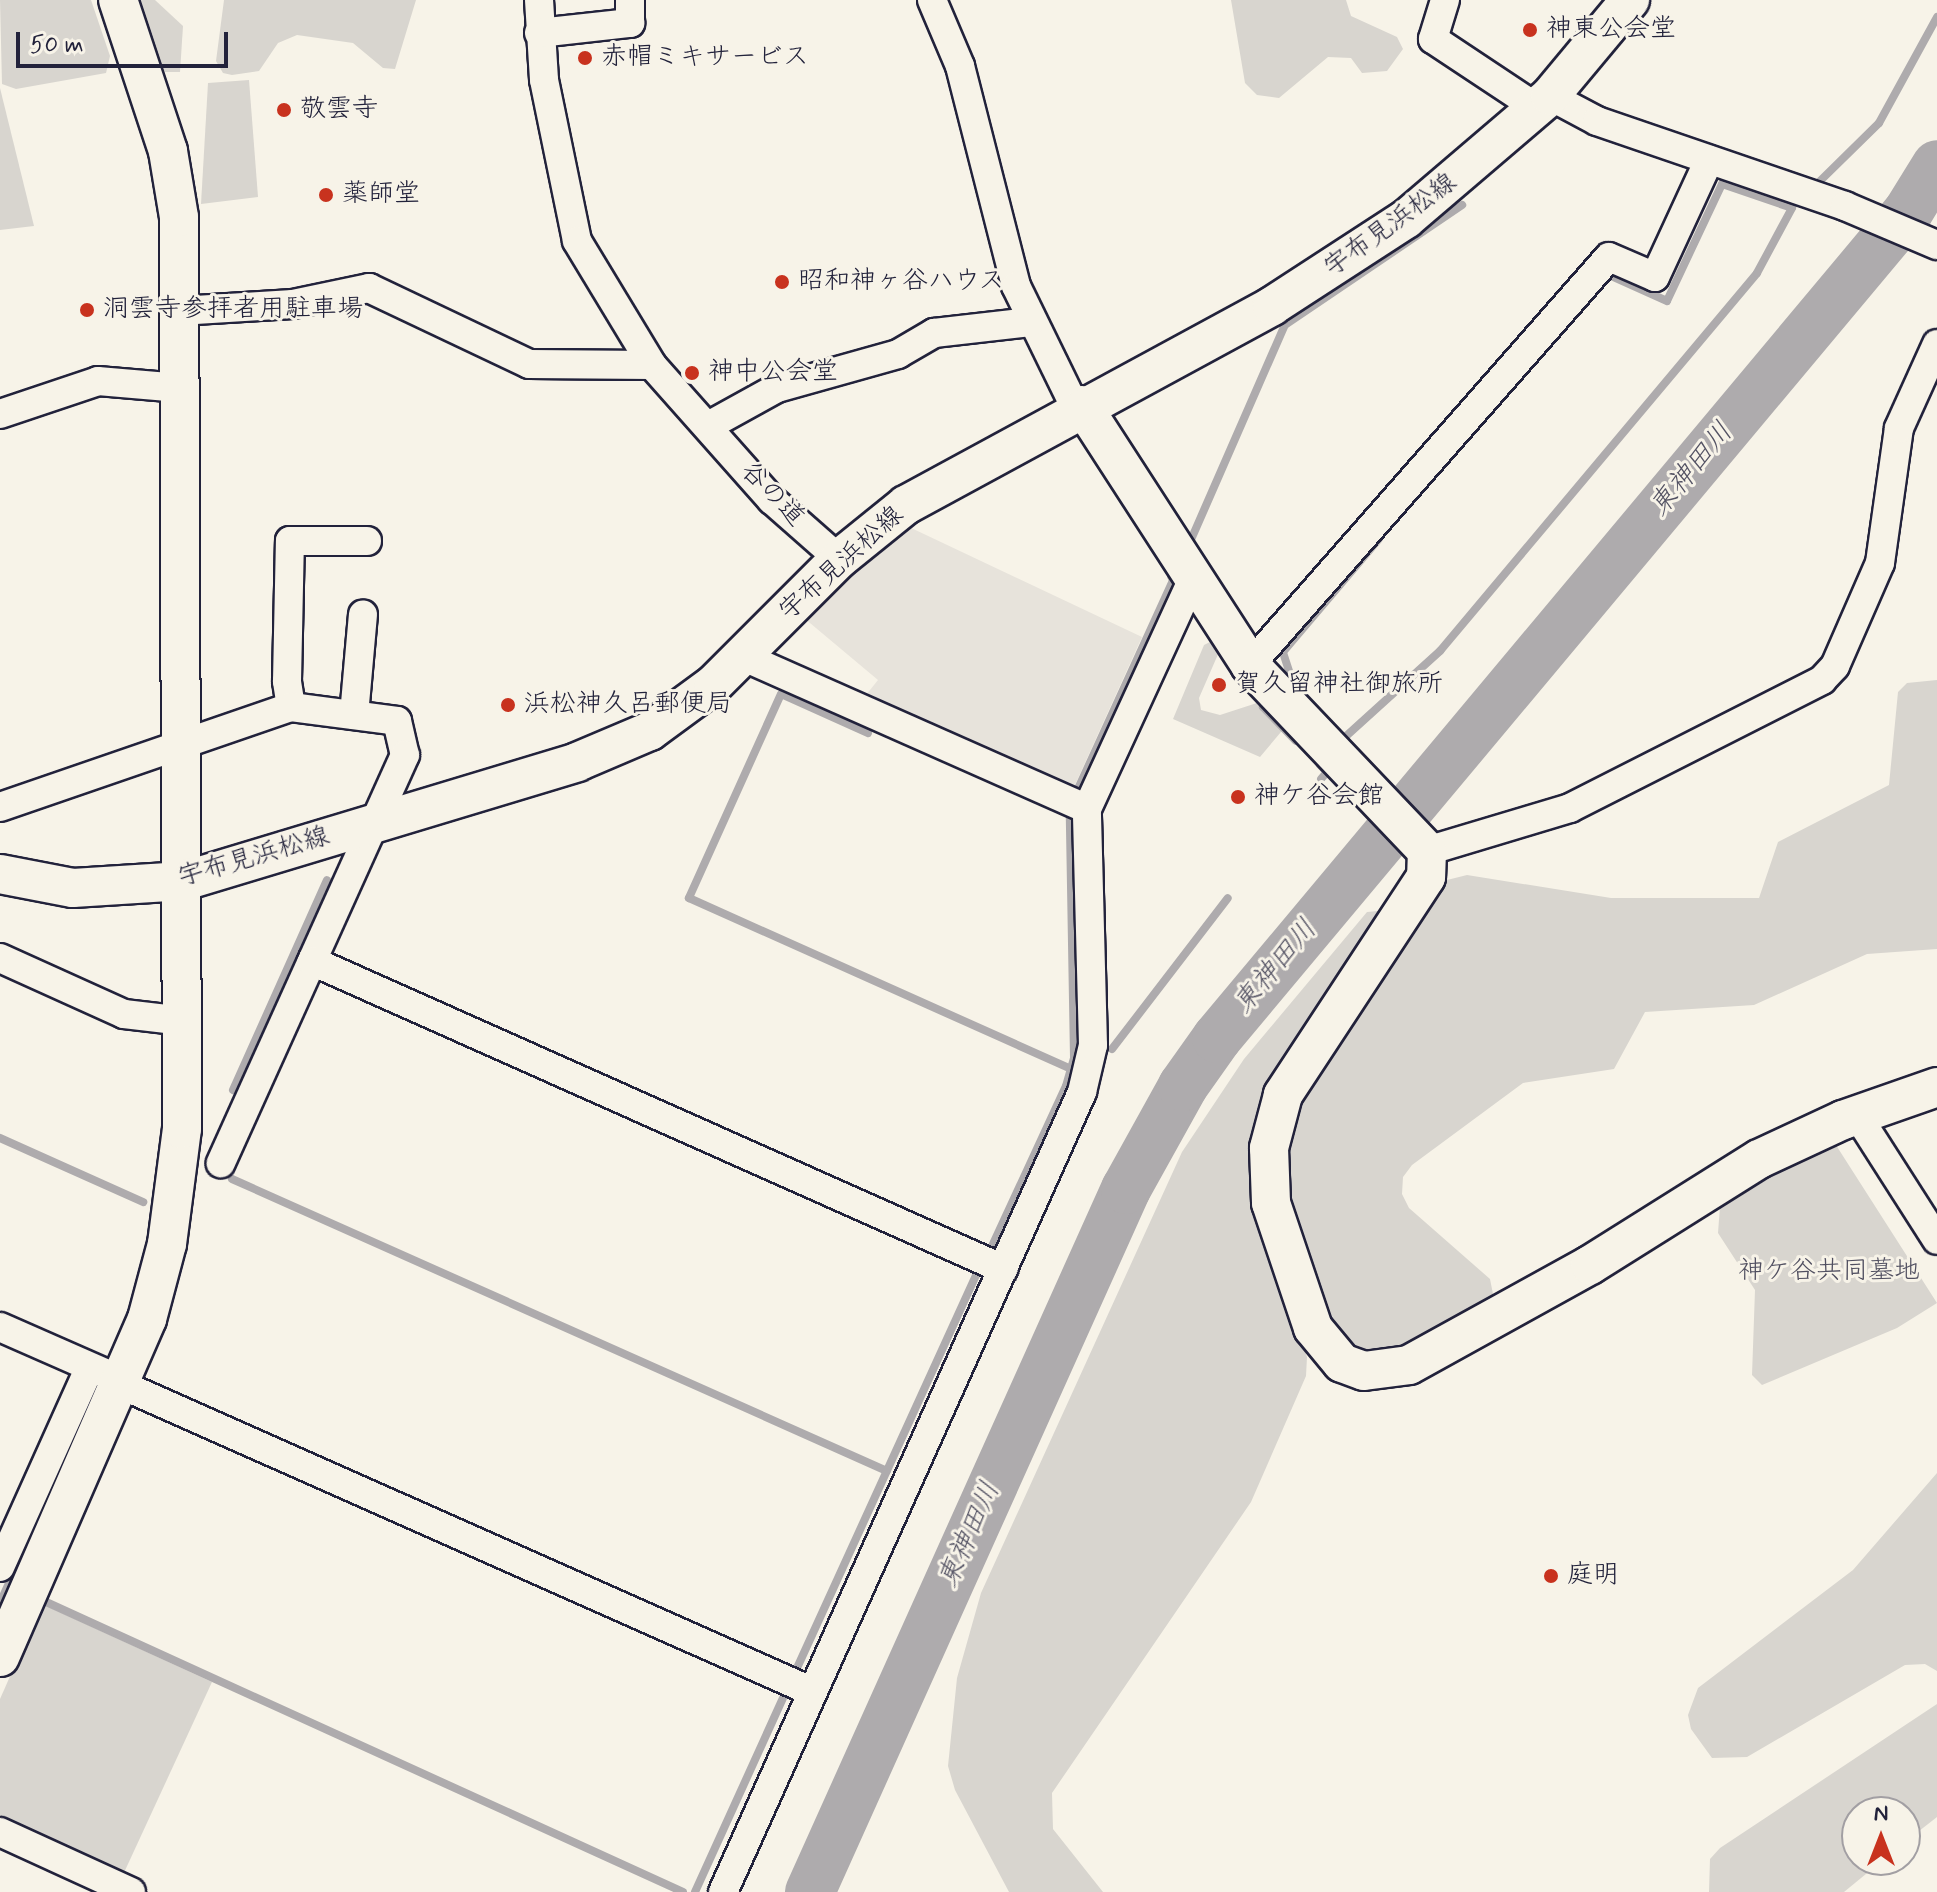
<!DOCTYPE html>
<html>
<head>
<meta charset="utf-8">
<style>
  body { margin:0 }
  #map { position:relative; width:1937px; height:1892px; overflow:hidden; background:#f7f3e8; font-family:Mynerve,"Klee One",sans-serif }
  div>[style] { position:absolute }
  .built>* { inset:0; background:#e7e3db }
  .green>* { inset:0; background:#d8d5cf }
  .stream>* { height:8px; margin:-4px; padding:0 4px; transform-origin:4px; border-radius:4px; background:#aeabad }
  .river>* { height:50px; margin:-25px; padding:0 25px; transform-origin:25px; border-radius:25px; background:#aeabad }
  .roads { filter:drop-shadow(2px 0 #22223b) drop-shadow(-2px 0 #22223b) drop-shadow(0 2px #22223b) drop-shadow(0 -2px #22223b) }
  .street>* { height:28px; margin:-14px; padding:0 14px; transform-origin:14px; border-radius:14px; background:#f7f3e8 }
  .secondary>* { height:38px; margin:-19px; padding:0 19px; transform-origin:19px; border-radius:19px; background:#f7f3e8 }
  .dots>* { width:22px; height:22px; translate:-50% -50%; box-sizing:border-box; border:4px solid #f7f3e8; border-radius:50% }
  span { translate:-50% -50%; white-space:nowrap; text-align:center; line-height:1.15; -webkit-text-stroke:6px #f7f3e8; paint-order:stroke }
  .poi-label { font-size:26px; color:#22223b }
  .left { translate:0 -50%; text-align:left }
  .street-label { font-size:26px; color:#22223b }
  .park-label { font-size:26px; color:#504f60 }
  .water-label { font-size:28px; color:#535263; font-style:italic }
  .north { position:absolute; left:1841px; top:1796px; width:80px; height:80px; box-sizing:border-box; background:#f7f3e8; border:2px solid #a29fa3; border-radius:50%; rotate:0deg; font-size:22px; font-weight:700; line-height:32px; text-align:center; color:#22223b }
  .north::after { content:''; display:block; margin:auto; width:28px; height:36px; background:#c8321e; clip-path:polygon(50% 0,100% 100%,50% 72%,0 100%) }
  .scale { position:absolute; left:16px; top:32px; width:212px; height:36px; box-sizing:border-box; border:4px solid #22223b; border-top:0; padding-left:10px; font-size:24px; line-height:28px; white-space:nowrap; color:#22223b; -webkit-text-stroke:6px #f7f3e8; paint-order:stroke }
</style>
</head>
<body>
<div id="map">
  <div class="built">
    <i style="clip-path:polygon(907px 526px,1142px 637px,1074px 787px,866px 695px,878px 680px,804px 618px)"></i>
  </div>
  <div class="green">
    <i style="clip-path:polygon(0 0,91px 0,110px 56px,106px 73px,16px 89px,2px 84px)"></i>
    <i style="clip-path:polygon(138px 0,155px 0,183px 26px,180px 72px,165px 72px,160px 66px)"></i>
    <i style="clip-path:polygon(224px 0,416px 0,395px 69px,383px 68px,353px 43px,297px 35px,278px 43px,259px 71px,232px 75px,223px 73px,216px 61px)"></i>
    <i style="clip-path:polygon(1231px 0,1346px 0,1351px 16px,1397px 37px,1403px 49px,1387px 71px,1362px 73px,1351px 58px,1328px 57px,1279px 98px,1257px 95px,1245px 83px)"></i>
    <i style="clip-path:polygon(249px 80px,258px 197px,201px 204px,208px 83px)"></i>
    <i style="clip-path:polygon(0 88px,34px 226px,0 230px)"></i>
    <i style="clip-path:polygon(1212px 641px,1219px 652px,1199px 698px,1201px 710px,1220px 715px,1260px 702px,1286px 726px,1260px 757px,1173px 719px,1204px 645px)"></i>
    <i style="clip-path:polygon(1937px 680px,1937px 949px,1867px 954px,1754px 1005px,1645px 1012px,1614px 1069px,1523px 1083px,1412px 1165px,1403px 1177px,1402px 1194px,1409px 1208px,1490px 1279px,1494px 1299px,1385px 1357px,1350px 1350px,1326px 1322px,1282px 1175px,1297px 1102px,1433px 893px,1447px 880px,1467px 875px,1611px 898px,1759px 898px,1778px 842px,1889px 785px,1898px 692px,1907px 683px)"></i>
    <i style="clip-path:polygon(1378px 911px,1382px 915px,1270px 1088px,1265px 1234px,1307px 1357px,1306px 1376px,1251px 1502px,1052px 1793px,1053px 1829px,1103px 1892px,1009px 1892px,955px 1790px,948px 1766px,957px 1678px,981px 1593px,1182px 1152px,1244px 1059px,1367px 912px)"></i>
    <i style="clip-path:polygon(1834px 1142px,1937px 1303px,1897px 1328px,1762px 1385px,1752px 1375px,1755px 1290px,1718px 1233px,1720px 1206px)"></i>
    <i style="clip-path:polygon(1937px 1473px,1937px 1671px,1925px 1664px,1905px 1665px,1747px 1757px,1712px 1758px,1691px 1729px,1688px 1715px,1698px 1688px,1853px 1570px)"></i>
    <i style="clip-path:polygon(42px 1604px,212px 1682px,122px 1877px,0 1821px,0 1699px)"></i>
    <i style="clip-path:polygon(1937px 1704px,1937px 1817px,1905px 1842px,1905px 1812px,1857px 1812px,1857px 1860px,1883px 1860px,1844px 1892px,1709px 1892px,1710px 1859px,1720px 1848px)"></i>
  </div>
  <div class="stream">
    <i style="left:1819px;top:182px;width:84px;rotate:-44.5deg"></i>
    <i style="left:1879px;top:123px;width:121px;rotate:-61.3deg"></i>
    <i style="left:1190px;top:542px;width:237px;rotate:-66.4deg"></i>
    <i style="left:1285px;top:325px;width:214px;rotate:-34.1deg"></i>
    <i style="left:1285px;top:681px;width:9px;rotate:-54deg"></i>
    <i style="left:1290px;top:674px;width:23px;rotate:-108deg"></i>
    <i style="left:1283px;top:652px;width:148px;rotate:-49.7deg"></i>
    <i style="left:1266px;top:703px;width:5px;rotate:127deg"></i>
    <i style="left:1263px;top:707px;width:47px;rotate:45.9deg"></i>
    <i style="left:868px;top:733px;width:95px;rotate:-155.9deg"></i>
    <i style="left:781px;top:694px;width:224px;rotate:114.3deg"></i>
    <i style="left:689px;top:898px;width:419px;rotate:24.1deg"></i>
    <i style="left:1344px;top:738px;width:130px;rotate:-42.2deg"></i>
    <i style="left:1440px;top:651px;width:493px;rotate:-50deg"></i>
    <i style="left:1757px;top:273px;width:74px;rotate:-61.7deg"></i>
    <i style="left:1792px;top:208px;width:74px;rotate:-161.1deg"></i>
    <i style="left:1722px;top:184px;width:129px;rotate:115.2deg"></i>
    <i style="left:1667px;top:301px;width:64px;rotate:-155.9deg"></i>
    <i style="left:1609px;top:275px;width:5px;rotate:127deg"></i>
    <i style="left:1320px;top:765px;width:10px;rotate:45deg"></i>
    <i style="left:1327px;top:772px;width:9px;rotate:131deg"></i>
    <i style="left:1077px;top:791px;width:232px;rotate:-65.5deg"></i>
    <i style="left:1173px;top:580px;width:4px;rotate:-117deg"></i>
    <i style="left:1112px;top:1049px;width:190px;rotate:-52.5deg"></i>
    <i style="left:233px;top:1090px;width:230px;rotate:-65.9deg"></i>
    <i style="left:0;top:1138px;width:157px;rotate:24.1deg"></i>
    <i style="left:232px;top:1179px;width:717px;rotate:24.03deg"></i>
    <i style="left:993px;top:1244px;width:174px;rotate:-65.2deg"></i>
    <i style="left:1066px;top:1086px;width:29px;rotate:-74deg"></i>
    <i style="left:1074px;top:1058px;width:241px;rotate:-91deg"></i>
    <i style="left:44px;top:1601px;width:702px;rotate:24.48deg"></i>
    <i style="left:0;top:1603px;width:145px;rotate:-65.6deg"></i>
    <i style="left:797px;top:1668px;width:431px;rotate:-65.5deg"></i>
    <i style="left:695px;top:1892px;width:213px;rotate:-65.6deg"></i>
  </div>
  <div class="river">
    <i style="left:810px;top:1892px;width:771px;rotate:-65.8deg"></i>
    <i style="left:1126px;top:1189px;width:118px;rotate:-61deg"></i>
    <i style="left:1183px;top:1086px;width:59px;rotate:-54.7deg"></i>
    <i style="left:1217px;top:1038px;width:1077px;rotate:-50.09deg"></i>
    <i style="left:1908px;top:212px;width:55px;rotate:-58.3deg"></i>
  </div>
  <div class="roads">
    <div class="street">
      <i style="left:539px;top:0;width:80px;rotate:86.4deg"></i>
      <i style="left:544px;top:80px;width:164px;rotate:78.4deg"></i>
      <i style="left:577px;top:241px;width:145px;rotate:58.8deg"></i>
      <i style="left:652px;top:365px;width:181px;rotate:48.4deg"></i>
      <i style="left:772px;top:500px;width:89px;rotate:41.4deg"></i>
      <i style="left:932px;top:0;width:72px;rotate:67deg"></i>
      <i style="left:960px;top:66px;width:227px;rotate:75.7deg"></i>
      <i style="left:1016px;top:286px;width:137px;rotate:64deg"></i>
      <i style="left:1445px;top:0;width:41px;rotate:107.1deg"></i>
      <i style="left:1433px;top:39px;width:125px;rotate:33.6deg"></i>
      <i style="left:539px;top:33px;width:92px;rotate:-6.3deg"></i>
      <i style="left:630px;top:23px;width:23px;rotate:-90deg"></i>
      <i style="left:1550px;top:96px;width:53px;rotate:28deg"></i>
      <i style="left:1597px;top:121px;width:262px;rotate:18.9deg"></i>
      <i style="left:1845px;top:206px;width:100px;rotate:23deg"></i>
      <i style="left:179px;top:311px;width:114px;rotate:-3.5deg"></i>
      <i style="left:293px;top:304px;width:78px;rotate:-11.9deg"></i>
      <i style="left:369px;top:288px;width:177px;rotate:25.4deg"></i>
      <i style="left:529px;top:364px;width:123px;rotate:0.5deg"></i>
      <i style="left:0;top:414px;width:103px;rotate:-18.6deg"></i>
      <i style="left:98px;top:381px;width:82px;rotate:4.9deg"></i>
      <i style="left:710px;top:425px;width:77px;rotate:-28.9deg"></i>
      <i style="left:777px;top:388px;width:126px;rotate:-15.7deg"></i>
      <i style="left:898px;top:354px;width:42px;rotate:-30.3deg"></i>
      <i style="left:934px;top:333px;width:97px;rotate:-6.5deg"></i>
      <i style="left:742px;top:656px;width:377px;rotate:23.9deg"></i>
      <i style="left:1250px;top:665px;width:543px;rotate:-48.66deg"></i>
      <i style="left:1609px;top:257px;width:50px;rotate:23.5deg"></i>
      <i style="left:1655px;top:277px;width:129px;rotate:-65.2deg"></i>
      <i style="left:291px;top:707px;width:26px;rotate:-99deg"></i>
      <i style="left:287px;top:681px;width:140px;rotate:-88.8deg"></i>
      <i style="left:290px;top:541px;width:77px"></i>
      <i style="left:354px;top:715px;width:101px;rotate:-84.9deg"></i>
      <i style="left:0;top:807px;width:308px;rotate:-19deg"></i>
      <i style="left:291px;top:707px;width:107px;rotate:7.5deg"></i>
      <i style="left:397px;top:721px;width:35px;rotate:77deg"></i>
      <i style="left:405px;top:755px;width:448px;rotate:114.3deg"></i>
      <i style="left:1427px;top:851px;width:149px;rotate:-16.7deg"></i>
      <i style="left:1570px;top:808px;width:283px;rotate:-26.9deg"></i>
      <i style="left:1822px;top:680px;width:19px;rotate:-47deg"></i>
      <i style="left:1835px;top:666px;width:112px;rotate:-66.4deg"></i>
      <i style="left:1880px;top:563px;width:136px;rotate:-82deg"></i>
      <i style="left:1899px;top:428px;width:92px;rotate:-65.7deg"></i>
      <i style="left:0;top:958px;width:136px;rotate:24.3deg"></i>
      <i style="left:124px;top:1014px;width:60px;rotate:6.7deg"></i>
      <i style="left:312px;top:961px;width:757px;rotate:24.02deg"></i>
      <i style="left:1857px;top:1115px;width:148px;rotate:57.4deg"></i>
      <i style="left:0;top:1327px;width:115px;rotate:23.7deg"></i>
      <i style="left:122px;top:1385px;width:756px;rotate:23.95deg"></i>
      <i style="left:0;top:1567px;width:219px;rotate:-65.8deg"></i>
      <i style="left:0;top:1832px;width:144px;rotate:24.6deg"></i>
      <i style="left:723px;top:1892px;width:877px;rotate:-65.83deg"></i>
      <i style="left:1082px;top:1092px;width:48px;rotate:-76.8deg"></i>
      <i style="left:1093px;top:1045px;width:236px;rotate:-91.5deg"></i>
      <i style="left:1087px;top:809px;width:251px;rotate:-65.3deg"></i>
    </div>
    <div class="secondary">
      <i style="left:1082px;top:405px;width:310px;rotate:57.1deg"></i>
      <i style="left:1250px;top:665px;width:257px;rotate:46.4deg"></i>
      <i style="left:1427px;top:851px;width:26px;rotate:92deg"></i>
      <i style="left:1426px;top:877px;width:261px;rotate:123.3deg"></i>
      <i style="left:1283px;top:1095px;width:55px;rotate:104.8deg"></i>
      <i style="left:1269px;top:1148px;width:55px;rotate:87.9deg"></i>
      <i style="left:1271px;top:1203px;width:132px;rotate:71.4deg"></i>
      <i style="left:1313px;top:1328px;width:45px;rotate:50.4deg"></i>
      <i style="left:1342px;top:1363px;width:23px;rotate:20deg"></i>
      <i style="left:1364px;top:1371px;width:45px;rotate:-7.6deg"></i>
      <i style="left:1409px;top:1365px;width:207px;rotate:-28.9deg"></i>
      <i style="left:1590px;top:1265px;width:199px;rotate:-32.1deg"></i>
      <i style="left:1759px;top:1159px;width:93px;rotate:-24.9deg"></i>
      <i style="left:1843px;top:1120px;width:100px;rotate:-19.3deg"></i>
      <i style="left:0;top:874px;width:74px;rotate:10.9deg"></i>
      <i style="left:73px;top:888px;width:111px;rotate:-3.6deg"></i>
      <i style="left:184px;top:881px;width:411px;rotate:-16.8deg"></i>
      <i style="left:577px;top:762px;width:79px;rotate:-23deg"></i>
      <i style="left:650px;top:731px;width:79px;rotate:-36.3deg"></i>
      <i style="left:714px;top:684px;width:177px;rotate:-45deg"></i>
      <i style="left:839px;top:559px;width:86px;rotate:-38.9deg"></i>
      <i style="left:906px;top:505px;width:417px;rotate:-28.5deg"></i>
      <i style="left:1272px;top:306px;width:160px;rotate:-33deg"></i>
      <i style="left:1406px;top:219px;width:189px;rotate:-40.5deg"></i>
      <i style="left:1550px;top:96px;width:125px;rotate:-50.2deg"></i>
      <i style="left:0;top:1657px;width:369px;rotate:-66.5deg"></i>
      <i style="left:147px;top:1319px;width:78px;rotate:-75.1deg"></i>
      <i style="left:167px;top:1244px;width:116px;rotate:-82.6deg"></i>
      <i style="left:182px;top:1129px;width:912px;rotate:-90.19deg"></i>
      <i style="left:179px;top:217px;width:67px;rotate:-99.5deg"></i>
      <i style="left:168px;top:151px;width:159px;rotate:-108.3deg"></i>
    </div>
  </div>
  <div class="dots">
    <i style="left:1530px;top:30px;background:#c8321e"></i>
    <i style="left:585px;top:58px;background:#c8321e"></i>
    <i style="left:284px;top:110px;background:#c8321e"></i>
    <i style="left:326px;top:195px;background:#c8321e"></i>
    <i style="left:782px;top:282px;background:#c8321e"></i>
    <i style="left:87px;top:310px;background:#c8321e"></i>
    <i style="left:692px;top:373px;background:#c8321e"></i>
    <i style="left:1219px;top:685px;background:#c8321e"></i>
    <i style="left:508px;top:705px;background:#c8321e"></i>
    <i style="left:1238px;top:797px;background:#c8321e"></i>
    <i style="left:1551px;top:1576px;background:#c8321e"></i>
  </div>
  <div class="poi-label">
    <span class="left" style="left:1546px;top:30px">神東公会堂</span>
    <span class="left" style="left:601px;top:58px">赤帽ミキサービス</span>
    <span class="left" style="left:300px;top:110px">敬雲寺</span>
    <span class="left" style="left:342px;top:195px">薬師堂</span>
    <span class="left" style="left:798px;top:282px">昭和神ヶ谷ハウス</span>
    <span class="left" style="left:103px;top:310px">洞雲寺参拝者用駐車場</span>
    <span class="left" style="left:708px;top:373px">神中公会堂</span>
    <span class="left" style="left:1235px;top:685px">賀久留神社御旅所</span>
    <span class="left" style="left:524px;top:705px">浜松神久呂郵便局</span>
    <span class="left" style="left:1254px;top:797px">神ケ谷会館</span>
    <span class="left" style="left:1567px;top:1576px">庭明</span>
  </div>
  <div class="street-label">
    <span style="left:1391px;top:226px;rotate:-36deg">宇布見浜松線</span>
    <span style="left:772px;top:495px;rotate:46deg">谷の道</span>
    <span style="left:842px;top:564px;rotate:-42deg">宇布見浜松線</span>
    <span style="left:254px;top:858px;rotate:-16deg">宇布見浜松線</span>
  </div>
  <div class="park-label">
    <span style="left:1829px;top:1272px">神ケ谷共同墓地</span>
  </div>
  <div class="water-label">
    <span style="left:1692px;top:470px;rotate:-50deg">東神田川</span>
    <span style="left:1276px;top:967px;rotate:-50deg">東神田川</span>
    <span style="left:970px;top:1535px;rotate:-66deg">東神田川</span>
  </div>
  <div class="north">N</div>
  <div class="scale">50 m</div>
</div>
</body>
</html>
